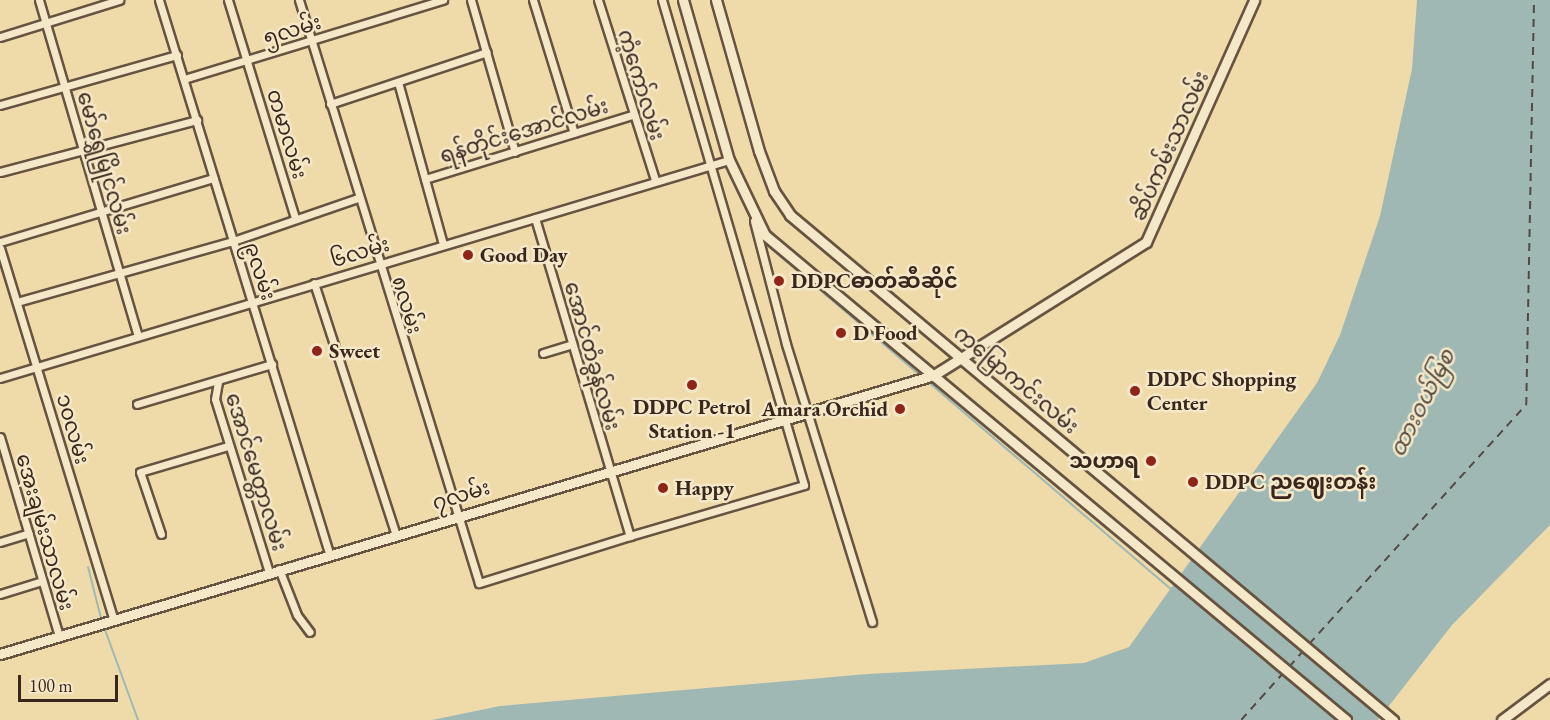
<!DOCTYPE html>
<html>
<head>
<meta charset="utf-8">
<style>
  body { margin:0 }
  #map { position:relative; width:1550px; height:720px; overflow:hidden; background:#efdbaa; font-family:"EB Garamond","Noto Sans Myanmar",serif }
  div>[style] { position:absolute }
  .water>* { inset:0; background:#9fb8b4 }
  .stream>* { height:2px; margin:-1px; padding:0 1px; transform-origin:1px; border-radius:1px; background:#9fb8b4 }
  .ferry>* { height:1.5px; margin-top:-0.75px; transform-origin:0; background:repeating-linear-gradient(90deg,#524a42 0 8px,transparent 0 14px) }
  .roads { filter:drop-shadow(2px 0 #665340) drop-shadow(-2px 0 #665340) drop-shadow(0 2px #665340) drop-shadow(0 -2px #665340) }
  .street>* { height:7px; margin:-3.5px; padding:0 3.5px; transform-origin:3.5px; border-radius:3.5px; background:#f5e8c8 }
  .secondary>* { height:9px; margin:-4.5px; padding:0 4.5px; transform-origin:4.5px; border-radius:4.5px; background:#f5e8c8 }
  .dots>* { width:16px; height:16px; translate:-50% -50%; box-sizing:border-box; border:3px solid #f5e8c8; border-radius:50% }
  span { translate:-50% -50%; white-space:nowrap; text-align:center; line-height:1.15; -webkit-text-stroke:5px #f5e8c8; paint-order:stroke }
  .street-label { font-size:21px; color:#39261c }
  .poi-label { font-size:21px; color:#39261c; font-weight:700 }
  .left { translate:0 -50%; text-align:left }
  .right { translate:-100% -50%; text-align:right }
  .water-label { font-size:22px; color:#524a42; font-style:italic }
  .scale { position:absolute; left:18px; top:675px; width:100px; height:27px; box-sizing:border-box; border:3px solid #39261c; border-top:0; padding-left:8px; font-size:18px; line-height:21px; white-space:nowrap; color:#39261c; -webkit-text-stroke:4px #f5e8c8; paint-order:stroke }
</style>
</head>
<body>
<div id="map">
  <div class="water">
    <i style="clip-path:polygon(1417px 0,1550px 0,1550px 525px,1452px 625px,1378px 720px,432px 720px,500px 706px,867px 674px,1084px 663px,1129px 647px,1317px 383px,1340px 335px,1380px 216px,1412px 69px)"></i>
  </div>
  <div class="stream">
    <i style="left:771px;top:248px;width:199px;rotate:40.5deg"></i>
    <i style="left:926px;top:380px;width:325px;rotate:40.5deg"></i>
    <i style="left:88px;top:567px;width:57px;rotate:75.7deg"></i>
    <i style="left:104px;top:627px;width:99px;rotate:69.9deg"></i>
  </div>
  <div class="ferry">
    <i style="left:1309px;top:644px;width:323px;rotate:-47.8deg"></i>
    <i style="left:1526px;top:405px;width:405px;rotate:-88.9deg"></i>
    <i style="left:1289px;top:667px;width:23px;rotate:-49deg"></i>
    <i style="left:1241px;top:720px;width:64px;rotate:-48.1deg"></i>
  </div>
  <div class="roads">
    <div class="street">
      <i style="left:39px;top:0;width:350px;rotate:73.6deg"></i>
      <i style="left:159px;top:0;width:579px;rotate:72.91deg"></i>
      <i style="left:228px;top:0;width:228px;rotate:72.9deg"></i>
      <i style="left:299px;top:0;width:610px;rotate:72.84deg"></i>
      <i style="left:479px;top:583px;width:158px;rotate:-17.3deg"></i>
      <i style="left:471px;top:0;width:158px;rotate:73.9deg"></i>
      <i style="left:533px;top:0;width:139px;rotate:72.9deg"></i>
      <i style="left:598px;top:0;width:189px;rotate:72.4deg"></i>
      <i style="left:0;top:37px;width:125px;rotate:-17.3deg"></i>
      <i style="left:184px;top:79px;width:271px;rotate:-17deg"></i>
      <i style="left:398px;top:82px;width:168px;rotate:74.5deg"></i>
      <i style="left:330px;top:104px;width:165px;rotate:-18.3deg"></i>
      <i style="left:0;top:105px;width:184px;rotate:-15.8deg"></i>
      <i style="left:0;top:172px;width:204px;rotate:-14.8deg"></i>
      <i style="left:425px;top:179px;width:217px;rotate:-17.2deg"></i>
      <i style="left:535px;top:218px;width:332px;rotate:73.4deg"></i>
      <i style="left:630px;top:536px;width:181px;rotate:-16.3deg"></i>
      <i style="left:804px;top:485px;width:505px;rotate:-106.32deg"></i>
      <i style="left:754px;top:221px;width:127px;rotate:75.4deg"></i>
      <i style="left:786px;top:344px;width:291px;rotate:72.8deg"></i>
      <i style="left:0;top:242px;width:223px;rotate:-16.7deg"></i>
      <i style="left:0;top:248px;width:389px;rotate:73deg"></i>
      <i style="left:314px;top:283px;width:263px;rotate:72deg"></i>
      <i style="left:17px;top:302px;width:224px;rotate:-15.8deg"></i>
      <i style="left:233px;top:241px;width:132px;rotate:-19deg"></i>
      <i style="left:543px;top:353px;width:28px;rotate:-17deg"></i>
      <i style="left:0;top:378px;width:761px;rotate:-16.65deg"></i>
      <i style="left:218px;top:382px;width:17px;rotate:100deg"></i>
      <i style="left:215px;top:399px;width:181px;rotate:72.7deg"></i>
      <i style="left:137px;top:404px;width:141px;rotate:-16.5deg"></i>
      <i style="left:0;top:437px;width:208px;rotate:73.5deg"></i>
      <i style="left:161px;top:534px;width:65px;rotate:-108.7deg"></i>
      <i style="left:140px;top:472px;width:92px;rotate:-16.5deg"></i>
      <i style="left:0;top:542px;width:30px;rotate:-17deg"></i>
      <i style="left:279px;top:569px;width:49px;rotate:68.6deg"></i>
      <i style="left:297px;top:615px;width:21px;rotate:53deg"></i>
      <i style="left:0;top:594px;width:44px;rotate:-17.2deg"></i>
    </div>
    <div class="secondary">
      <i style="left:683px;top:0;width:166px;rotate:74deg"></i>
      <i style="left:729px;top:160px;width:83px;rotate:64.4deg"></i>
      <i style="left:765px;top:235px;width:757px;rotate:39.85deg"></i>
      <i style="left:716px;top:0;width:157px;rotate:74.1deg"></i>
      <i style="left:759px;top:151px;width:43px;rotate:69.4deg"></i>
      <i style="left:774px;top:191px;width:29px;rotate:56deg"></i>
      <i style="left:790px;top:215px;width:787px;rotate:39.95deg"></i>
      <i style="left:0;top:654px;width:975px;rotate:-16.63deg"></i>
      <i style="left:934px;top:375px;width:250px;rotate:-32.1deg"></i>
      <i style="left:1146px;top:242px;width:265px;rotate:-65.9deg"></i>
      <i style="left:1502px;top:720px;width:60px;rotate:-36.9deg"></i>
    </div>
  </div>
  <div class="dots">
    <i style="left:468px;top:255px;background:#8f2418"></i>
    <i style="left:779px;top:281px;background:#8f2418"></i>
    <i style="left:841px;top:333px;background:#8f2418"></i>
    <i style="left:317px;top:351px;background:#8f2418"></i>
    <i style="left:692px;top:385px;background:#8f2418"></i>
    <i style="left:1135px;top:391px;background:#8f2418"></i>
    <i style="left:900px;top:409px;background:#8f2418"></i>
    <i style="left:1151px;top:461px;background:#8f2418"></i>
    <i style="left:1193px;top:482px;background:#8f2418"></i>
    <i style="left:663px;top:488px;background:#8f2418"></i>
  </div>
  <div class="street-label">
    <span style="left:292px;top:30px;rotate:-17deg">၅လမ်း</span>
    <span style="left:641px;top:85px;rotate:73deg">ကံ့ကော်လမ်း</span>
    <span style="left:524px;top:131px;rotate:-17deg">ရန်တိုင်းအောင်လမ်း</span>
    <span style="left:287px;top:134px;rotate:73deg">တမာလမ်း</span>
    <span style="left:1170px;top:146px;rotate:-66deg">ဆိပ်ကမ်းသာလမ်း</span>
    <span style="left:104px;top:163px;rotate:74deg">မော်ရွှေမြိုင်လမ်း</span>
    <span style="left:360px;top:252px;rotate:-17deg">၆လမ်း</span>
    <span style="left:260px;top:271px;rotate:72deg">၉လမ်း</span>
    <span style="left:407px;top:305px;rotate:73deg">၈လမ်း</span>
    <span style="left:592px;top:356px;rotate:74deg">အောင်တံခွန်လမ်း</span>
    <span style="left:1016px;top:380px;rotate:40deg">ကမြောကင်းလမ်း</span>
    <span style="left:73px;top:429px;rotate:74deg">၁၀လမ်း</span>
    <span style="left:256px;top:472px;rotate:73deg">အောင်မေတ္တာလမ်း</span>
    <span style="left:461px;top:495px;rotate:-17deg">၇လမ်း</span>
    <span style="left:45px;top:532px;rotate:74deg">အေးချမ်းသာလမ်း</span>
  </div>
  <div class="poi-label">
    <span class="left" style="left:480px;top:255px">Good Day</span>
    <span class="left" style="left:791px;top:281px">DDPCဓာတ်ဆီဆိုင်</span>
    <span class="left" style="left:853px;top:333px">D Food</span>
    <span class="left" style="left:329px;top:351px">Sweet</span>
    <span class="left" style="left:1147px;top:391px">DDPC Shopping<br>Center</span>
    <span style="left:692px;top:419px">DDPC Petrol<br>Station -1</span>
    <span class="right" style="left:888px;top:409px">Amara Orchid</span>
    <span class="right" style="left:1139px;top:461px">သဟာရ</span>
    <span class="left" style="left:1205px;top:482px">DDPC ညဈေးတန်း</span>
    <span class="left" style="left:675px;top:488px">Happy</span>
  </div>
  <div class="water-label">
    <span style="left:1422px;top:403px;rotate:-63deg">ထားဝယ်မြစ</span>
  </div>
  <div class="scale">100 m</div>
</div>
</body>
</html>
